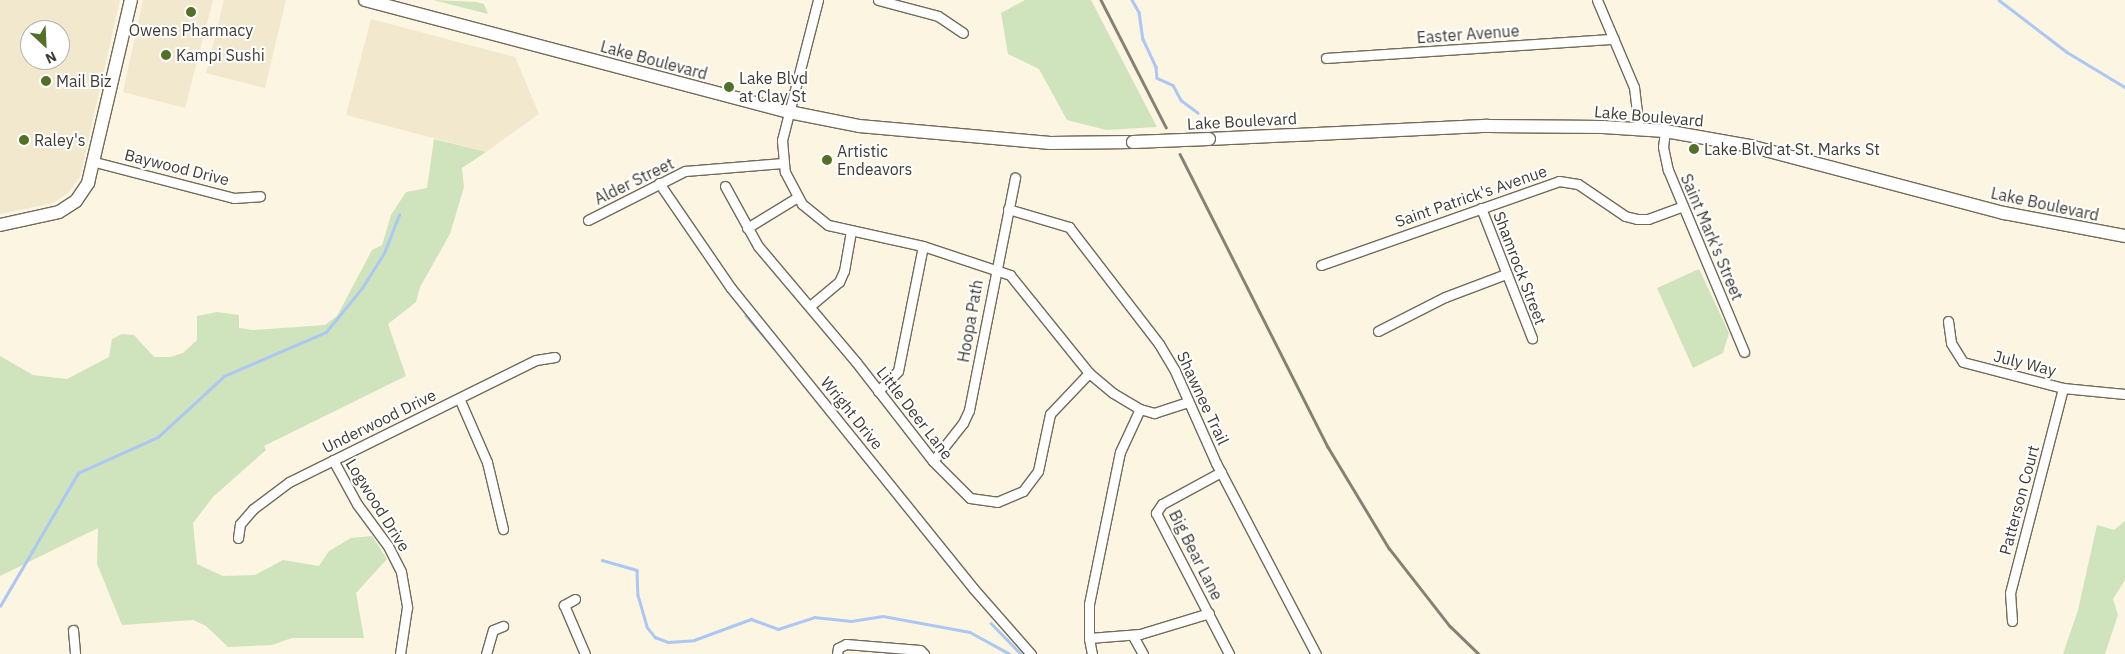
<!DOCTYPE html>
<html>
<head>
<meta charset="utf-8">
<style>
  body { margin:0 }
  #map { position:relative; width:2125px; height:654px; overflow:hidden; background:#fcf5e1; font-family:"IBM Plex Sans",sans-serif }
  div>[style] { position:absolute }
  .built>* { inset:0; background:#f1e8cd }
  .green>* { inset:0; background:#cfe4bc }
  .stream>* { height:2.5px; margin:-1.25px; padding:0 1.25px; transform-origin:1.25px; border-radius:1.25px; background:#abc7f4 }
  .roads { filter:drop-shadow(1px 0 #716b5a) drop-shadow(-1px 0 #716b5a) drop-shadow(0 1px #716b5a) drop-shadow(0 -1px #716b5a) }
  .street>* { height:9px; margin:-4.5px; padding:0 4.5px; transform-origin:4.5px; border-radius:4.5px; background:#fff }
  .secondary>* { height:12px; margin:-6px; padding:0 6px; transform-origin:6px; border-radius:6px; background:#fff }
  .rail>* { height:2.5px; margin:-1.25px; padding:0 1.25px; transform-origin:1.25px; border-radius:1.25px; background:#858175 }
  .bridges { filter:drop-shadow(1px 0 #716b5a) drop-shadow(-1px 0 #716b5a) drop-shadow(0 1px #716b5a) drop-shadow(0 -1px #716b5a) }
  .secondary-bridge>* { height:12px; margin:-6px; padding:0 6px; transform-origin:6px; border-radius:6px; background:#fff }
  .dots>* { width:14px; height:14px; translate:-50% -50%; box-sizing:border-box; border:2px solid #fff; border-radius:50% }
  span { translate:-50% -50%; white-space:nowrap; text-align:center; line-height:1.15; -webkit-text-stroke:4px #fff; paint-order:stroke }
  .poi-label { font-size:16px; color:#3e3c34 }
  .left { translate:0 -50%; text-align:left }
  .street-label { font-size:16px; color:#3e3c34 }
  .north { position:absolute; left:20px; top:20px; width:50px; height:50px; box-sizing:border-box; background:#fff; border:1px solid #b2b1ae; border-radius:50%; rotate:155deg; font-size:14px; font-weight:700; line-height:20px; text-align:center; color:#3e3c34 }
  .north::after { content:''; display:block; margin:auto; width:18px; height:22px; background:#527127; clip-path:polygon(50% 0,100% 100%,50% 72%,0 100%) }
</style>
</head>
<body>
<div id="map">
  <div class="built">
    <i style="clip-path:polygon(evenodd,0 0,120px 0,80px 177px,68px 193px,53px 203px,0 214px,0 0,30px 30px,60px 30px,60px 60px,30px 60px,30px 30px)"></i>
    <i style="clip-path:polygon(143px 0,213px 0,185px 108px,123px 92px)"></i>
    <i style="clip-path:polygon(224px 0,286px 0,265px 88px,206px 73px)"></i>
    <i style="clip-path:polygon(371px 19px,515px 57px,539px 114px,486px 152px,346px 115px)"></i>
  </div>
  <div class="green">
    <i style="clip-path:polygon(433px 0,476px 2px,484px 4px,488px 14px)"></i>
    <i style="clip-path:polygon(1025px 0,1091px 0,1157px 127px,1106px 130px,1067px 120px,1039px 69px,1008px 54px,1001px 13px)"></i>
    <i style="clip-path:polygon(434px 139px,486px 152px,462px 168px,464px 187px,450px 234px,420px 287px,416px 302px,388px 324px,406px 376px,264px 446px,266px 450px,213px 497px,193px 523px,197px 564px,223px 576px,255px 575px,283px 560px,319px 566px,329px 551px,351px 538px,372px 536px,387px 559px,356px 593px,364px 638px,292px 638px,272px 645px,228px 647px,206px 626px,193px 620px,122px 625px,97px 564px,98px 528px,0 576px,0 356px,33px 375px,67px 379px,109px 357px,112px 339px,122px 334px,134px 335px,154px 357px,170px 357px,183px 353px,197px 340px,197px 316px,217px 312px,239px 315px,239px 328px,253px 330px,325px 325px,337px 316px,372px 250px,382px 245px,391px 215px,406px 192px,427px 188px)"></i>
    <i style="clip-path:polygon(1699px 269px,1729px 333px,1723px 353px,1693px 368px,1657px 288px)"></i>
    <i style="clip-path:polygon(2125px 521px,2125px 580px,2113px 599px,2118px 615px,2105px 654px,2063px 654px,2078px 610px,2097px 525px,2114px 530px)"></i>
  </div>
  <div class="stream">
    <i style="left:1132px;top:0;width:14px;rotate:60deg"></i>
    <i style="left:1139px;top:12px;width:27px;rotate:82deg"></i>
    <i style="left:1143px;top:39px;width:31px;rotate:65deg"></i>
    <i style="left:1156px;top:67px;width:11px;rotate:85deg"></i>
    <i style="left:1157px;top:78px;width:17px;rotate:24deg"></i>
    <i style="left:1173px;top:85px;width:17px;rotate:62deg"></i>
    <i style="left:1181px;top:100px;width:21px;rotate:37deg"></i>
    <i style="left:1999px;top:0;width:86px;rotate:37.4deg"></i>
    <i style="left:2067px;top:52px;width:68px;rotate:31.1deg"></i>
    <i style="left:746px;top:315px;width:42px;rotate:49.8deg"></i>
    <i style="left:602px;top:560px;width:36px;rotate:16deg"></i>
    <i style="left:637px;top:570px;width:25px;rotate:88deg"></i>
    <i style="left:638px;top:595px;width:33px;rotate:74deg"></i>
    <i style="left:647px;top:627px;width:13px;rotate:51deg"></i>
    <i style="left:655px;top:637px;width:14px;rotate:21deg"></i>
    <i style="left:668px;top:642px;width:26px;rotate:-4deg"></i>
    <i style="left:694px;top:640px;width:61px;rotate:-20.2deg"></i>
    <i style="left:751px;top:619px;width:29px;rotate:20deg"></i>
    <i style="left:778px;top:629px;width:38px;rotate:-18deg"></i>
    <i style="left:814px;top:617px;width:37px;rotate:6deg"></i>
    <i style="left:851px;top:621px;width:32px;rotate:-9deg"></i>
    <i style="left:883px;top:616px;width:88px;rotate:10.4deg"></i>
    <i style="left:970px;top:632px;width:46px;rotate:28.8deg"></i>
    <i style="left:0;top:606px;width:154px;rotate:-59.6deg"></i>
    <i style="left:78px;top:473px;width:88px;rotate:-24.2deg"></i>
    <i style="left:158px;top:437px;width:90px;rotate:-42.7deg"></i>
    <i style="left:224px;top:376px;width:111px;rotate:-23.3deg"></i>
    <i style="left:326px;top:332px;width:57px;rotate:-50.7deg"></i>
    <i style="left:362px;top:288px;width:41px;rotate:-57.8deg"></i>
    <i style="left:384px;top:253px;width:41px;rotate:-68.5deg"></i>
    <i style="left:991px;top:623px;width:43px;rotate:45.9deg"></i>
  </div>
  <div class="roads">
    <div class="street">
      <i style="left:818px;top:0;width:145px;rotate:104.4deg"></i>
      <i style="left:782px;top:140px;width:32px;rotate:85deg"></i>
      <i style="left:785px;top:172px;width:36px;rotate:62deg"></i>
      <i style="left:802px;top:204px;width:33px;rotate:39deg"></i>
      <i style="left:828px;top:225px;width:97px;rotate:12.5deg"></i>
      <i style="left:923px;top:246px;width:92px;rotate:18.4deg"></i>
      <i style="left:1010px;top:275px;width:126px;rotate:51.1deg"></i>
      <i style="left:1089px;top:373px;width:31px;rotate:40deg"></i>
      <i style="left:1113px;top:393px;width:31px;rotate:31deg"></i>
      <i style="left:1140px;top:409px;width:15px;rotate:16deg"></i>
      <i style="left:1154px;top:413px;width:36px;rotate:-18deg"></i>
      <i style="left:878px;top:0;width:62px;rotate:14.9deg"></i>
      <i style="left:938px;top:16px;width:30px;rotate:34deg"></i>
      <i style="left:1597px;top:0;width:95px;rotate:67deg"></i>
      <i style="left:1634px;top:87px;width:42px;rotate:83.2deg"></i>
      <i style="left:1326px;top:58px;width:288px;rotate:-3.8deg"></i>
      <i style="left:1665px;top:131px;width:16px;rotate:97deg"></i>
      <i style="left:1663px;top:147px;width:24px;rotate:78deg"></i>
      <i style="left:1668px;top:170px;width:197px;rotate:67.3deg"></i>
      <i style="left:95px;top:162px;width:144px;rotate:14.5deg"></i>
      <i style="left:234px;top:198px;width:26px;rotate:-4deg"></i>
      <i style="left:659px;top:183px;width:127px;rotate:55.6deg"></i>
      <i style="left:731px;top:288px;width:385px;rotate:51.1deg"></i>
      <i style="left:973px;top:588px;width:88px;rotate:48.7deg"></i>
      <i style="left:725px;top:186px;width:68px;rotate:61.2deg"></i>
      <i style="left:758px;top:246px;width:152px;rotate:49.8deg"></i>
      <i style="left:856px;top:362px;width:125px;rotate:52.1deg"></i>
      <i style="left:933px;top:461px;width:52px;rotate:45deg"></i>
      <i style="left:970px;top:498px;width:27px;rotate:8deg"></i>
      <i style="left:997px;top:502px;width:28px;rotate:-23deg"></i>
      <i style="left:1023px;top:491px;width:25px;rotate:-53deg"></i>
      <i style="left:1038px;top:471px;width:58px;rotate:-78.1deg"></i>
      <i style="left:1050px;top:414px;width:57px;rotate:-46.4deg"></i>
      <i style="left:1481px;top:208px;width:140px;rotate:68.6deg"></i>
      <i style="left:1008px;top:209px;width:64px;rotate:16.4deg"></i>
      <i style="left:1069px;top:227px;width:148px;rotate:52.4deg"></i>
      <i style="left:1159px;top:344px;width:31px;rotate:59deg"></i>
      <i style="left:1175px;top:371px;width:101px;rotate:66deg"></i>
      <i style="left:1216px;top:463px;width:216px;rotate:62.4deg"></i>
      <i style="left:588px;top:220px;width:109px;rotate:-26.8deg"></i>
      <i style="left:685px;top:171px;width:98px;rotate:-4.7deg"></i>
      <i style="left:747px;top:228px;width:57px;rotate:-31.5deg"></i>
      <i style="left:1321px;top:265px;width:252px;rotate:-19.4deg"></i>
      <i style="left:1559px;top:181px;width:19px;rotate:9deg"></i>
      <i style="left:1578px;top:184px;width:57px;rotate:34.2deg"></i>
      <i style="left:1625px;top:216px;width:12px;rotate:14deg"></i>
      <i style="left:1637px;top:219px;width:11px"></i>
      <i style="left:1648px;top:219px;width:37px;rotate:-20deg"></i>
      <i style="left:810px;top:306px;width:38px;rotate:-40deg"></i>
      <i style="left:839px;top:282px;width:12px;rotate:-66deg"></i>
      <i style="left:844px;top:271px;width:41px;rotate:-80.1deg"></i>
      <i style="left:1948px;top:321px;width:22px;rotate:82deg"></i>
      <i style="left:1951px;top:343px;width:22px;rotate:58deg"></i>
      <i style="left:1963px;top:362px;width:103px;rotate:14.6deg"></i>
      <i style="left:2063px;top:388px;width:62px;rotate:5.5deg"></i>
      <i style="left:1378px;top:331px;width:75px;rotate:-26.9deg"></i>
      <i style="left:1445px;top:297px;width:65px;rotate:-20.7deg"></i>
      <i style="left:878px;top:391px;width:28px;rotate:-45deg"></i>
      <i style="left:898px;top:371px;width:127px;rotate:-78.7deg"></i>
      <i style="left:459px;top:398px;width:70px;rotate:66.4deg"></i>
      <i style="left:487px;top:462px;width:69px;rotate:76.6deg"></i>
      <i style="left:333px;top:460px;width:50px;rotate:61.4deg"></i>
      <i style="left:357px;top:504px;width:52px;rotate:53.6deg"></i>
      <i style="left:388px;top:546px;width:29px;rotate:63deg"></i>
      <i style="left:401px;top:572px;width:36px;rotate:80deg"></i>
      <i style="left:407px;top:607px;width:48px;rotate:98.5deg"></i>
      <i style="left:933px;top:461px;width:48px;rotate:-51.7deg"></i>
      <i style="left:963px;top:423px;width:14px;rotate:-65deg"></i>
      <i style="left:969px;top:410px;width:237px;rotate:-78.8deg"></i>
      <i style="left:1221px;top:472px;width:67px;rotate:151.5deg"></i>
      <i style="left:1162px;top:504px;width:11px;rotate:124deg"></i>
      <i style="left:1156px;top:513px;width:159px;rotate:62.6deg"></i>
      <i style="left:238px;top:538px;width:14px;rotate:-82deg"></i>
      <i style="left:240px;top:524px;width:20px;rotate:-49deg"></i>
      <i style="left:253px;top:509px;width:45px;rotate:-36.9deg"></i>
      <i style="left:289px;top:482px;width:275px;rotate:-26.3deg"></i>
      <i style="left:536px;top:360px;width:19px;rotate:-9deg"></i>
      <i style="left:575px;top:599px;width:13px;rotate:151deg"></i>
      <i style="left:564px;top:605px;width:53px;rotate:66.8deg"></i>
      <i style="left:2012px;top:621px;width:28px;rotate:-94deg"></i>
      <i style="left:2010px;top:593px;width:212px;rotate:-75.5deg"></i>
      <i style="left:73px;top:630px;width:24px;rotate:85deg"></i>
      <i style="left:1133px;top:636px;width:21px;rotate:61deg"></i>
      <i style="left:1089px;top:638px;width:51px;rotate:-4.5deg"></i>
      <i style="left:1140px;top:634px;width:72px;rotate:-16.9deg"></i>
      <i style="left:486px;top:654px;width:25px;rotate:-74deg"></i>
      <i style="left:493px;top:630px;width:11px;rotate:-22deg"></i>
      <i style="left:837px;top:654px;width:6px;rotate:-81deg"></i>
      <i style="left:838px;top:648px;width:9px;rotate:-27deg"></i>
      <i style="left:846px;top:644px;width:74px;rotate:4.6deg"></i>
      <i style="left:920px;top:650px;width:6px;rotate:45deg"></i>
      <i style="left:1092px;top:654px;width:16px;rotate:-101deg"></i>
      <i style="left:1089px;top:638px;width:34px;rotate:-90deg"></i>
      <i style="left:1089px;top:604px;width:155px;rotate:-78.5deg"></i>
      <i style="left:1120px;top:452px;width:47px;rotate:-65.1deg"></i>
    </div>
    <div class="secondary">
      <i style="left:365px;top:0;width:439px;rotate:14.8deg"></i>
      <i style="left:789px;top:112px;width:71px;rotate:11.3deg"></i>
      <i style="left:859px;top:126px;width:192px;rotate:5.1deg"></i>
      <i style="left:1050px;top:143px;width:83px;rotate:-0.7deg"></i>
      <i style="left:1209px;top:139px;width:279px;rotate:-2.7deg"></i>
      <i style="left:1488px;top:126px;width:115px;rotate:0.5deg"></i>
      <i style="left:1603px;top:127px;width:62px;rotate:3.7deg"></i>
      <i style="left:1665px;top:131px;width:86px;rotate:10deg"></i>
      <i style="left:1750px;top:146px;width:263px;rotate:14.8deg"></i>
      <i style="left:2004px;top:213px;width:123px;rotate:10.8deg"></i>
      <i style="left:0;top:225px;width:60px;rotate:-12.4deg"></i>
      <i style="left:59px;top:212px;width:20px;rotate:-33deg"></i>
      <i style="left:76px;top:201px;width:22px;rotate:-56deg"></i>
      <i style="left:88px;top:183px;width:188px;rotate:-76.8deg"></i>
    </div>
  </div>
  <div class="rail">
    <i style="left:1101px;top:0;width:143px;rotate:62.9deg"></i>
    <i style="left:1180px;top:154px;width:328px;rotate:63.2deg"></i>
    <i style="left:1328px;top:447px;width:118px;rotate:58.9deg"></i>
    <i style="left:1389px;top:548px;width:99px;rotate:52deg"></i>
    <i style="left:1450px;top:626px;width:40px;rotate:44deg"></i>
  </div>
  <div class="bridges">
    <div class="secondary-bridge">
      <i style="left:1133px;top:142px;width:76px;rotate:-2.3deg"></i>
    </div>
  </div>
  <div class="dots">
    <i style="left:191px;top:12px;background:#527127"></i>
    <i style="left:166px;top:55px;background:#527127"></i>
    <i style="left:46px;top:81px;background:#527127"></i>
    <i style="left:729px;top:87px;background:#527127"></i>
    <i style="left:24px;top:140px;background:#527127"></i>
    <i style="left:1694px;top:149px;background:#527127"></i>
    <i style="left:827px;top:160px;background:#527127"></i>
  </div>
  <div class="poi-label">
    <span style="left:191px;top:30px">Owens Pharmacy</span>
    <span class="left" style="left:176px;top:55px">Kampi Sushi</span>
    <span class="left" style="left:739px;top:87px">Lake Blvd<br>at Clay St</span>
    <span class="left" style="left:56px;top:81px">Mail Biz</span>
    <span class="left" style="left:34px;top:140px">Raley's</span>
    <span class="left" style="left:1704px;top:149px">Lake Blvd at St. Marks St</span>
    <span class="left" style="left:837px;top:160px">Artistic<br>Endeavors</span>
  </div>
  <div class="street-label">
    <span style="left:1468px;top:34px;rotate:-4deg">Easter Avenue</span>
    <span style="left:654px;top:60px;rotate:15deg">Lake Boulevard</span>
    <span style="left:1649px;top:116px;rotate:5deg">Lake Boulevard</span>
    <span style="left:1242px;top:121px;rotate:-3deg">Lake Boulevard</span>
    <span style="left:177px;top:167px;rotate:14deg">Baywood Drive</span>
    <span style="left:634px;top:181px;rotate:-26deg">Alder Street</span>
    <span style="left:1471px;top:196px;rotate:-19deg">Saint Patrick's Avenue</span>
    <span style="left:2045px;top:204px;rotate:12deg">Lake Boulevard</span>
    <span style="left:1712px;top:237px;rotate:67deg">Saint Mark's Street</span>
    <span style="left:1520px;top:268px;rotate:69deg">Shamrock Street</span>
    <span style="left:970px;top:321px;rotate:-80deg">Hoopa Path</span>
    <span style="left:2025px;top:363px;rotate:14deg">July Way</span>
    <span style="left:1203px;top:398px;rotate:65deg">Shawnee Trail</span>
    <span style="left:852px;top:413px;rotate:51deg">Wright Drive</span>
    <span style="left:915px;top:413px;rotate:52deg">Little Deer Lane</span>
    <span style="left:379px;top:421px;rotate:-26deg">Underwood Drive</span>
    <span style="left:2019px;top:500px;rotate:-75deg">Patterson Court</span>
    <span style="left:378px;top:505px;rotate:58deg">Logwood Drive</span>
    <span style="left:1196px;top:555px;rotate:63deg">Big Bear Lane</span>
  </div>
  <div class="north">N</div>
</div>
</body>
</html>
